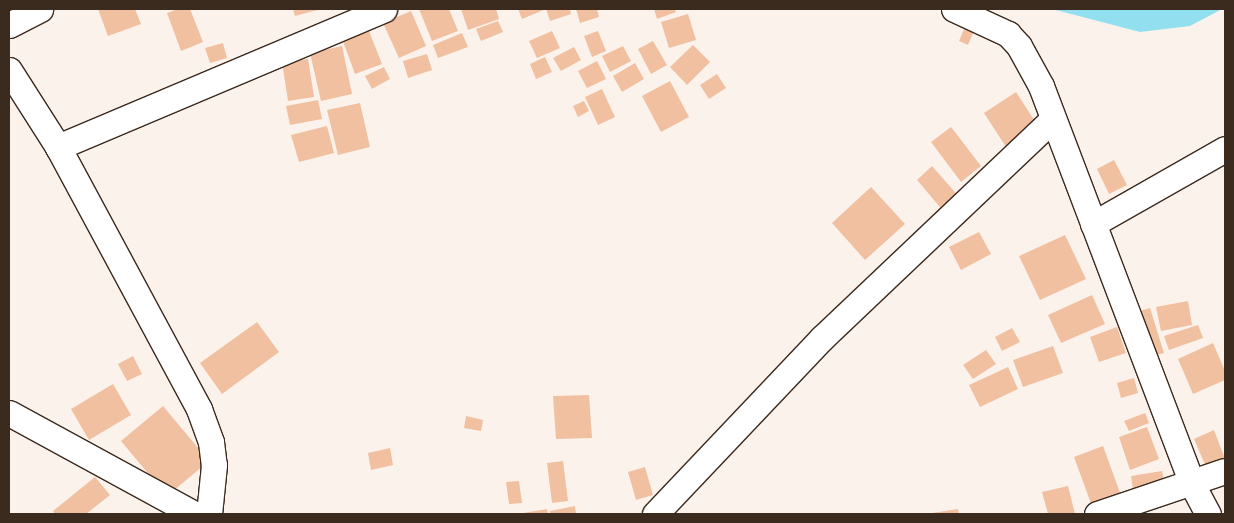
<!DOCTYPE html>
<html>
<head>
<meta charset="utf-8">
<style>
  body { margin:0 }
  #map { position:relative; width:1234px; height:523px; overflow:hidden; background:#fcf2ec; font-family:"Balsamiq Sans",sans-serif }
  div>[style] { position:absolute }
  .water>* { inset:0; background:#91dfef }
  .building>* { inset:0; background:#f0c0a0 }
  .roads { filter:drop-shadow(1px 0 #3b2a1e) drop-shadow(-1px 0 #3b2a1e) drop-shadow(0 1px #3b2a1e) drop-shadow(0 -1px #3b2a1e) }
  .minor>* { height:25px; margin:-12.5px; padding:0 12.5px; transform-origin:12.5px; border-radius:12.5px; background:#fff }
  span { translate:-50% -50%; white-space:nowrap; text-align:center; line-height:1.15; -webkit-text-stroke:5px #fff; paint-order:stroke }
  .frame { position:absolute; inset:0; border:10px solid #3b2a1e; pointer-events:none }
</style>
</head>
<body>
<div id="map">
  <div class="water">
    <i style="clip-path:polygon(1052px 9px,1051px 9px,1222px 9px,1190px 26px,1140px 32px)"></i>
  </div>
  <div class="building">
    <i style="clip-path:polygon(98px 9px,135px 9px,141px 24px,108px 36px)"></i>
    <i style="clip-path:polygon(178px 9px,190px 9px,203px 42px,181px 51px,167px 13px)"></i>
    <i style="clip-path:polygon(293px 9px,321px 9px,295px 16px)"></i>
    <i style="clip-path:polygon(419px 9px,449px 9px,458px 31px,432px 41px)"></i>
    <i style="clip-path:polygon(461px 9px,496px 9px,499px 19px,468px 30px)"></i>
    <i style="clip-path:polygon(518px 9px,546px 9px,522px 19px)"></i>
    <i style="clip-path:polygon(546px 9px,570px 9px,571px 14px,550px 21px)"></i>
    <i style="clip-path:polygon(576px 9px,597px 9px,599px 17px,580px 23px)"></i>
    <i style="clip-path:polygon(654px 9px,674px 9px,676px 12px,657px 19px)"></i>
    <i style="clip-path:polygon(411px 11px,426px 46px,399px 58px,383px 23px)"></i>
    <i style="clip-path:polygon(688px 14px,696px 40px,669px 48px,661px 22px)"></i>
    <i style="clip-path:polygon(498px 21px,503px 32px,481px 41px,476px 29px)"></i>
    <i style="clip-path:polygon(367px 26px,382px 64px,355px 74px,341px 36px)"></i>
    <i style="clip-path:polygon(965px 27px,974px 31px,968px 45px,959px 41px)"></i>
    <i style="clip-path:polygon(552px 31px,560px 48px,537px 58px,529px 41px)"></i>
    <i style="clip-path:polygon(598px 31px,606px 51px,592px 57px,584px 36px)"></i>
    <i style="clip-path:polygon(462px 33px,468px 47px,438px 58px,433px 45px)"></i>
    <i style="clip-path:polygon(653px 41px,667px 65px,651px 74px,638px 49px)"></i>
    <i style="clip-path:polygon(223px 43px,227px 58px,210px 63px,205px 48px)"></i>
    <i style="clip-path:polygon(693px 45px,710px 62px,687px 85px,670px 67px)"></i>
    <i style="clip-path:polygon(342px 46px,352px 94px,321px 101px,310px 53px)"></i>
    <i style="clip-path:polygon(623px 46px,631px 61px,610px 72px,602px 56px)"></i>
    <i style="clip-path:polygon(574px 47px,581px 60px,561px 71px,553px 58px)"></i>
    <i style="clip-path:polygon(427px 54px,432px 70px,408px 78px,403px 61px)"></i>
    <i style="clip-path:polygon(545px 57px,552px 72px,536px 79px,530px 64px)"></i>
    <i style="clip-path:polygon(308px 59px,314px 97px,288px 101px,282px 62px)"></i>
    <i style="clip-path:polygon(597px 61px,606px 79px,587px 88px,578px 71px)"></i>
    <i style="clip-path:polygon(635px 63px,644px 79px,622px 92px,613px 76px)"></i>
    <i style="clip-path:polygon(384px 67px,390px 79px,372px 89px,365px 76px)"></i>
    <i style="clip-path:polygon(717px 74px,726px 88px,709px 99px,700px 85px)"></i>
    <i style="clip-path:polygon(670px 81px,689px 117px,661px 132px,642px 96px)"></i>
    <i style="clip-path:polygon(602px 89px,615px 117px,598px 125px,585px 97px)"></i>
    <i style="clip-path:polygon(1016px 92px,1040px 129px,1008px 150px,984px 113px)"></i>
    <i style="clip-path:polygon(318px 100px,322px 119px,290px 125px,286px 106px)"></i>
    <i style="clip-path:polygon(584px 101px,589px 111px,578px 117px,573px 106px)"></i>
    <i style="clip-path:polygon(360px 103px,370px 147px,338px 155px,327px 110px)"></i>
    <i style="clip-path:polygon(327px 126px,334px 153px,299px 162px,291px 135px)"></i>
    <i style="clip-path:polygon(951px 127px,981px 166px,961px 182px,931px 142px)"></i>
    <i style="clip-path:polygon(1114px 160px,1127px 185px,1109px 194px,1097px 169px)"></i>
    <i style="clip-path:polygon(932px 166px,961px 199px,945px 213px,917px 180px)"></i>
    <i style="clip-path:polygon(871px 187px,905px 224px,865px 260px,832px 223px)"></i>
    <i style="clip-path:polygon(979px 232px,991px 254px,961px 270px,949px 247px)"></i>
    <i style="clip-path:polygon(1065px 235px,1086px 279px,1040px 300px,1019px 256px)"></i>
    <i style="clip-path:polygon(1092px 295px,1105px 324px,1061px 343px,1048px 315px)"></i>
    <i style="clip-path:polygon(1188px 301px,1192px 325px,1161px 331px,1156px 307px)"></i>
    <i style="clip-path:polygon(1150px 308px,1164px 353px,1153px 356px,1140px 311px)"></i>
    <i style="clip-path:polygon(257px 322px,279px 352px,222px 394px,200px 363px)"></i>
    <i style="clip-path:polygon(1198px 325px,1203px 338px,1169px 350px,1164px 336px)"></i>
    <i style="clip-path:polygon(1117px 327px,1126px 353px,1099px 362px,1090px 337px)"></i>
    <i style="clip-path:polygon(1012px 328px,1020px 342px,1002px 351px,995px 337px)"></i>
    <i style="clip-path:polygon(1213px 343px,1225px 371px,1225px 380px,1193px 394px,1178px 359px)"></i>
    <i style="clip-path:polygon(1053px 346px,1063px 373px,1023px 387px,1013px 360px)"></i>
    <i style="clip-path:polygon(986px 350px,996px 364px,973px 379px,963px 365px)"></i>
    <i style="clip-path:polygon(133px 356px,142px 374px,127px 381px,118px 364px)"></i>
    <i style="clip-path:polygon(1008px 367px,1018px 389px,980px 407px,969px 385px)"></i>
    <i style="clip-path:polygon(1134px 378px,1138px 393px,1121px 398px,1117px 383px)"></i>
    <i style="clip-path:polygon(113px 384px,131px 415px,89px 440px,71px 409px)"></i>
    <i style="clip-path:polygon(589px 395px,592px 438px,556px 439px,553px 396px)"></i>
    <i style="clip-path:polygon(163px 406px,209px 461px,167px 496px,121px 441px)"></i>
    <i style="clip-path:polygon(1145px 413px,1149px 423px,1129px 431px,1124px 421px)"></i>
    <i style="clip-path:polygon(466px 416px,483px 420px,481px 431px,464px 428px)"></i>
    <i style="clip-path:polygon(1147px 427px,1159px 459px,1130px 470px,1119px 437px)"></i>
    <i style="clip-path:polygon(1214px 430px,1225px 459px,1206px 467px,1194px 439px)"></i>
    <i style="clip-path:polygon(1103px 446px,1122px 498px,1093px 509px,1074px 457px)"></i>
    <i style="clip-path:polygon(390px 448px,393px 465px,371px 470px,368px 453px)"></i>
    <i style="clip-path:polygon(563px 461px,568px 501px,552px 503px,547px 463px)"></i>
    <i style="clip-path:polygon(645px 467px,653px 495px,636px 500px,628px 472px)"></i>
    <i style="clip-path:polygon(1162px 471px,1165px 485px,1133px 490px,1131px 476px)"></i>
    <i style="clip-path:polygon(95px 477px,110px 495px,86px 514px,55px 514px,53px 511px)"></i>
    <i style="clip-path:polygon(519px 481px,522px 503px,509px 504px,506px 482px)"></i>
    <i style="clip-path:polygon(1068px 486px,1075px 514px,1048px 514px,1042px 492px)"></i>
    <i style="clip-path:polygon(575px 506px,576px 514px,550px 514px,550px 511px)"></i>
    <i style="clip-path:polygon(547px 509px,548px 514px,523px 514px,523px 513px)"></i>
    <i style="clip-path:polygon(958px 509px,959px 514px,932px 514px,932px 513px)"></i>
  </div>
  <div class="roads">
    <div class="minor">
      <i style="left:954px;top:9px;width:60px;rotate:24.8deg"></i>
      <i style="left:1008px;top:34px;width:16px;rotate:47deg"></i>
      <i style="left:1019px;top:46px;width:46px;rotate:61.2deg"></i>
      <i style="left:1041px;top:86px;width:426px;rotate:69.2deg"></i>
      <i style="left:1192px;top:484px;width:34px;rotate:62deg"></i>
      <i style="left:9px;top:25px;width:35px;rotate:-27deg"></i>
      <i style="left:9px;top:70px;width:91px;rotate:57.5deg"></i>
      <i style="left:58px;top:147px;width:298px;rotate:61.7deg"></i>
      <i style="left:199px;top:409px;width:35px;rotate:70deg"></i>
      <i style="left:211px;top:442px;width:23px;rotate:83deg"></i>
      <i style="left:214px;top:465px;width:49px;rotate:95.8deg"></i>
      <i style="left:58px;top:147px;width:354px;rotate:-22.9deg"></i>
      <i style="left:1093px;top:224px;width:152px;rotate:-29.6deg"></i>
      <i style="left:9px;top:413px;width:211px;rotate:28.6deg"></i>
      <i style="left:655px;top:514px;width:243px;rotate:-46.5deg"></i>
      <i style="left:822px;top:338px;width:318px;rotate:-43.5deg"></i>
      <i style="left:1097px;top:514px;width:135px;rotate:-18.6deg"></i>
    </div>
  </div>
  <div class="frame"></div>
</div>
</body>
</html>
